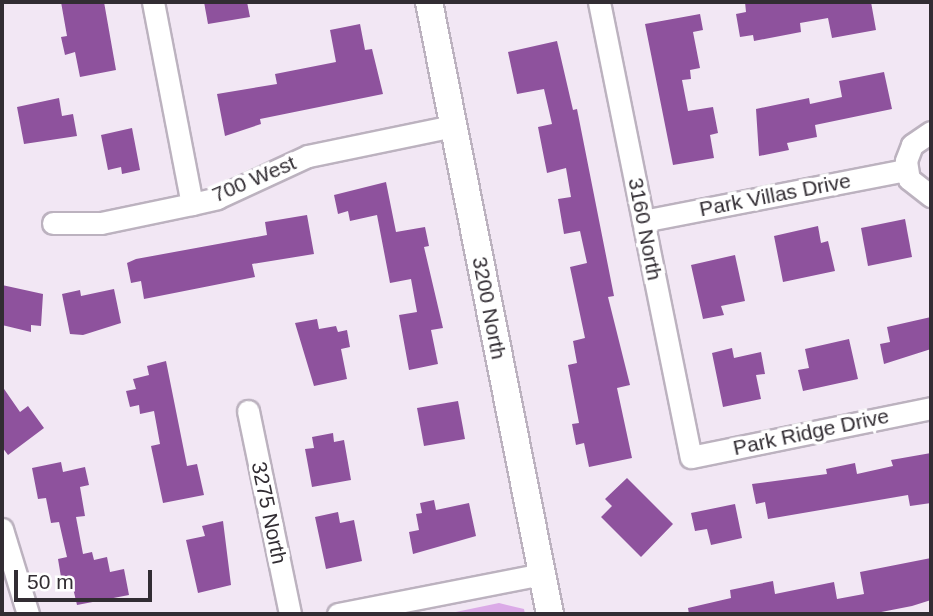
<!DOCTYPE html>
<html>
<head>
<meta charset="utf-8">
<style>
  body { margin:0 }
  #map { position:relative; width:933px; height:616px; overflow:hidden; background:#f2e7f4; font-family:Arial,sans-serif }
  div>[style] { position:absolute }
  .green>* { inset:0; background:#dbaae7 }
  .building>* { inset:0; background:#8e529d }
  .roads { filter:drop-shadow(2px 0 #bcb2bf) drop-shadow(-2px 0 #bcb2bf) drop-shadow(0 2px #bcb2bf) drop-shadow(0 -2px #bcb2bf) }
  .minor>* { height:21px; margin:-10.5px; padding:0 10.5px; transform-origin:10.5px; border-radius:10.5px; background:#fff }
  .tertiary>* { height:26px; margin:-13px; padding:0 13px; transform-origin:13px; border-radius:13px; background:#fff }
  span { translate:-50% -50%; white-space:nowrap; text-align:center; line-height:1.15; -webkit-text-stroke:7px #fff; paint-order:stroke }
  .street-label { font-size:21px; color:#322d33 }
  .frame { position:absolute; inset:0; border:4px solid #322d33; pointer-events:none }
  .scale { position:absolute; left:14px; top:570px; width:138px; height:32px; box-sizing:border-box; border:4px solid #322d33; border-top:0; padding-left:9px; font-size:21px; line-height:24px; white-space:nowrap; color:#322d33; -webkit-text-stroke:5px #fff; paint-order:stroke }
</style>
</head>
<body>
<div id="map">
  <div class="green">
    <i style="clip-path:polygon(499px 603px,524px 609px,525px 614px,446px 614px)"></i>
  </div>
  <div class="building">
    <i style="clip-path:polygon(61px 2px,104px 2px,116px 70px,80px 77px,75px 52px,65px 55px,61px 37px,67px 36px)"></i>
    <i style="clip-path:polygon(204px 2px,247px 2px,250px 17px,208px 24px)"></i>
    <i style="clip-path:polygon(745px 2px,871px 2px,876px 30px,832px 38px,828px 18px,800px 23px,801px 32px,754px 41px,753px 35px,740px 37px,736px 14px,746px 12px)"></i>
    <i style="clip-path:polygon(700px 14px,703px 30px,693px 32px,700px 68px,690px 70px,691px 79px,682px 80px,688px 111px,713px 107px,718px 133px,710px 135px,714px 158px,673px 165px,645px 24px)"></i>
    <i style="clip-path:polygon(360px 24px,365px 50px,372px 49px,383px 94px,260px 119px,261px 124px,225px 136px,217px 94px,277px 84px,275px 74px,336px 62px,330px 30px)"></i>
    <i style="clip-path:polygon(557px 41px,573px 110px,577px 109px,614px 296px,608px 297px,630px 385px,617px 388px,632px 458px,589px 467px,584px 443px,576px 445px,572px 424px,579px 423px,568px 365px,577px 363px,573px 341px,585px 338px,570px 267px,587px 263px,580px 231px,564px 234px,558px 199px,571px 197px,566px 168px,547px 173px,538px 127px,552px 124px,544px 89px,517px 94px,508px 52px)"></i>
    <i style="clip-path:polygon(884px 72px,892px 109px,815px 125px,817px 137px,787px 143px,789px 150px,759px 156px,756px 109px,809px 98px,810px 104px,842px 97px,839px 81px)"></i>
    <i style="clip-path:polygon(59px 98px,62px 116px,73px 114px,77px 136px,24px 144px,17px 107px)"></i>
    <i style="clip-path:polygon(132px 128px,140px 170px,122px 174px,121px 167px,108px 170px,101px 135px)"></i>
    <i style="clip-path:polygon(386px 182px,396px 232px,425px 227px,429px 246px,424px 247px,443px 328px,431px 330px,438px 364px,409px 370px,399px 315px,417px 312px,411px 279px,390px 283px,377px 215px,350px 221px,348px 211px,338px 214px,334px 195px)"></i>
    <i style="clip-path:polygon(307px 215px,314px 254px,252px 264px,255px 277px,144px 299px,141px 281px,131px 283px,127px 263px,136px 259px,267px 235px,265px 222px)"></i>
    <i style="clip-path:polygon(905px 219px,912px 257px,868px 266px,861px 228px)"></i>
    <i style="clip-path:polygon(818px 226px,821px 243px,828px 241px,835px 271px,783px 282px,774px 236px)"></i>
    <i style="clip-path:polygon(735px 255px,745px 301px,721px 306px,724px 315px,703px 319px,691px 265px)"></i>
    <i style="clip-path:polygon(2px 285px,43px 294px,41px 326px,31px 325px,31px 332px,2px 325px)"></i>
    <i style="clip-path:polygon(114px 289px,121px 323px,83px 335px,70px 334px,62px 294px,80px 290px,81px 296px)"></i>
    <i style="clip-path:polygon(931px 317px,931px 349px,884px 364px,880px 344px,890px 342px,887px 327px)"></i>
    <i style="clip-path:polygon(317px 319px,319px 329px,336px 326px,338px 332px,347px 330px,350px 347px,341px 349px,347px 379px,314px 386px,295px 323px)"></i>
    <i style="clip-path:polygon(849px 339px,858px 379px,803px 391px,798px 370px,809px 368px,805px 349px)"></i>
    <i style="clip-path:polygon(732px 348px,734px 358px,761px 352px,765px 374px,756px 375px,761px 399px,723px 407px,712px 353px)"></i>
    <i style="clip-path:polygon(166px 361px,187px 466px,197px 464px,204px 495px,163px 503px,151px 446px,160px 444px,154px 411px,140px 414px,139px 405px,130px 407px,126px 391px,136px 389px,133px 379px,149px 375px,147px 366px)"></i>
    <i style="clip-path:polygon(2px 386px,20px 412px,28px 406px,44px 428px,8px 455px,2px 447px)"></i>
    <i style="clip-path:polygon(458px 401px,465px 439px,424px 446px,417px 408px)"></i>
    <i style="clip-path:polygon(333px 433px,334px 442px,344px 440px,351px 480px,312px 487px,305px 449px,314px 448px,312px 437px)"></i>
    <i style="clip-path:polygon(931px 453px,931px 503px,910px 506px,908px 495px,768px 519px,765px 502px,756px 504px,752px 484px,827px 474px,826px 469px,855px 463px,857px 474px,893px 466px,891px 460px)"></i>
    <i style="clip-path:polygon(61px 462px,63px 472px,85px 467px,89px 485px,80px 487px,85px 516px,76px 517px,83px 554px,92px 552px,94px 560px,107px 557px,110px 572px,124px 569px,129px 595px,77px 605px,73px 588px,63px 589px,58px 559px,67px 557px,59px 522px,51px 523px,46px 498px,38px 499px,32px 468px)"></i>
    <i style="clip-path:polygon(627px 478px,673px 524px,641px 557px,601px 517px,612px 506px,605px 499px)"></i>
    <i style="clip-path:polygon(434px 500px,436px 510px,469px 503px,476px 536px,413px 554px,409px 532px,419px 530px,416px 514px,422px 513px,420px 503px)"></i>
    <i style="clip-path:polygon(735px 504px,742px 538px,711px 545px,707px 529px,695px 531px,691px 513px)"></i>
    <i style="clip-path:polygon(338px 512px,340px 523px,354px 520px,362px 561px,326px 569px,315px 517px)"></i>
    <i style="clip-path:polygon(223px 521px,231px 585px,198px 593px,186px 540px,205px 536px,202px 526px)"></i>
    <i style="clip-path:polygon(931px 558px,931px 600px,912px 606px,871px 614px,689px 614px,688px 608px,731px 598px,730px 590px,773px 581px,775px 594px,834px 582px,837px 599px,864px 594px,860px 572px)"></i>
  </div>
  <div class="roads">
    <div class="minor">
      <i style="left:153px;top:2px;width:206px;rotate:79.1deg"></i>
      <i style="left:599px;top:2px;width:464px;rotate:78.6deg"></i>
      <i style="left:691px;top:457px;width:245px;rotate:-11.5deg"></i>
      <i style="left:931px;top:132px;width:23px;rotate:146deg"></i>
      <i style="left:912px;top:145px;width:17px;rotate:111deg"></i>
      <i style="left:906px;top:161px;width:18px;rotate:81deg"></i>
      <i style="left:909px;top:179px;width:28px;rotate:38deg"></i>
      <i style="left:643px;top:221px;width:268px;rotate:-11deg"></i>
      <i style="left:53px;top:223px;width:48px"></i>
      <i style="left:101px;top:223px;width:93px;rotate:-11.8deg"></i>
      <i style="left:192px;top:204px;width:26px;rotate:-13deg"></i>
      <i style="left:217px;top:198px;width:100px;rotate:-24.8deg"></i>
      <i style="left:308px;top:156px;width:148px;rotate:-11.7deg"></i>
      <i style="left:248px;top:411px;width:207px;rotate:78.3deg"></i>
      <i style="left:2px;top:529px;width:89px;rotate:73deg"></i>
      <i style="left:338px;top:614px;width:208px;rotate:-11.1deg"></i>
    </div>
    <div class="tertiary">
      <i style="left:429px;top:2px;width:624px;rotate:78.82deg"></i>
    </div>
  </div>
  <div class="street-label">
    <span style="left:254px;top:179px;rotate:-23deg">700 West</span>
    <span style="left:775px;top:195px;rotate:-11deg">Park Villas Drive</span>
    <span style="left:645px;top:229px;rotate:79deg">3160 North</span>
    <span style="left:489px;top:308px;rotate:79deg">3200 North</span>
    <span style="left:811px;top:432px;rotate:-12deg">Park Ridge Drive</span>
    <span style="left:269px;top:513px;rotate:78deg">3275 North</span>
  </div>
  <div class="frame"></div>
  <div class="scale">50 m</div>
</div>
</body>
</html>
